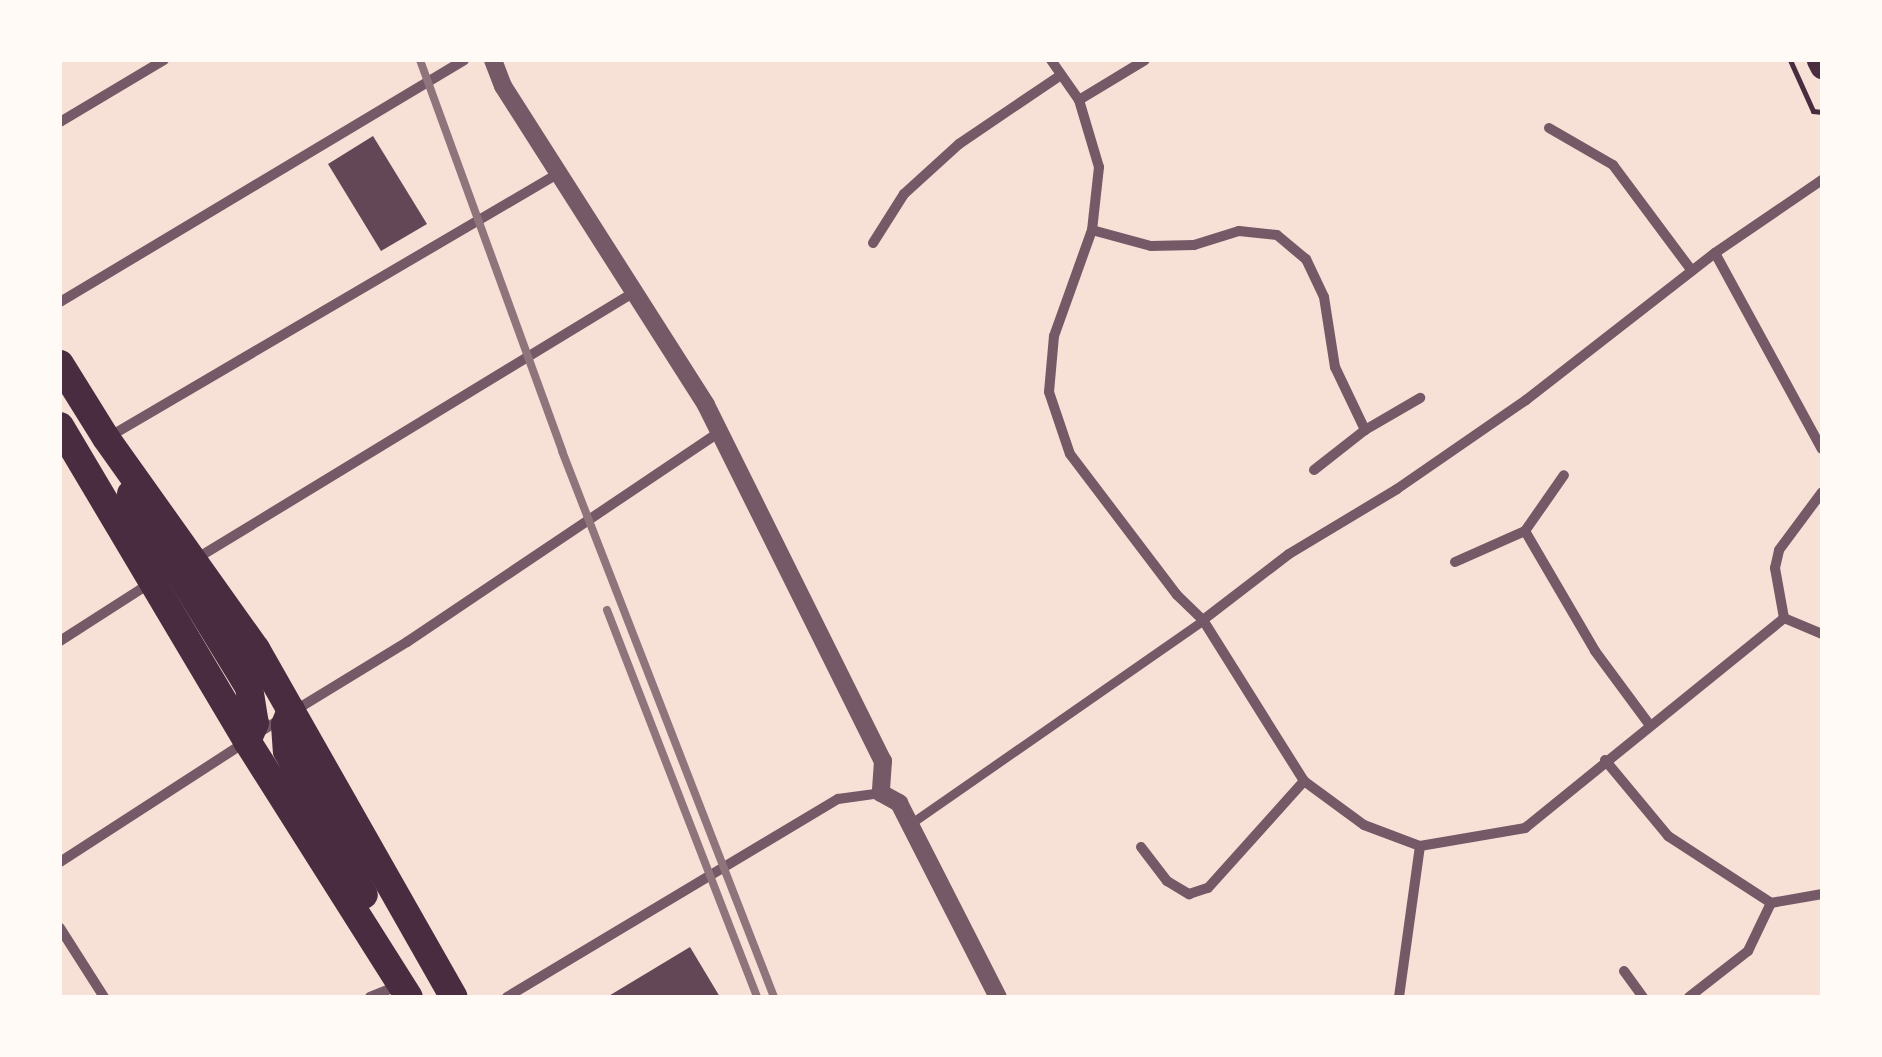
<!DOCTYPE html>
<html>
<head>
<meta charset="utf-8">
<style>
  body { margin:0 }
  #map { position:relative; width:1882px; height:1057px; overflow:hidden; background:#f7e1d7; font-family:"Exo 2",sans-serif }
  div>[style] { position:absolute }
  .building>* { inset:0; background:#644757 }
  .path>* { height:5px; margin:-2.5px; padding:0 2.5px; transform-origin:2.5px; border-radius:2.5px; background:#4a2c40 }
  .pedestrian>* { height:9px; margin:-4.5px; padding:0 4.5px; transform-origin:4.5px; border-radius:4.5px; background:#755966 }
  .minor>* { height:10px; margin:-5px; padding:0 5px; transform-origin:5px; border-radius:5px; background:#755966 }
  .tertiary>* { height:18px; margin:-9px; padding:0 9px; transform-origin:9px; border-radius:9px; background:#755966 }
  .primary>* { height:25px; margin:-12.5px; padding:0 12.5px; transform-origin:12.5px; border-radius:12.5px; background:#4a2c40 }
  .trunk>* { height:28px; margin:-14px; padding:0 14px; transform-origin:14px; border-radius:14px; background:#4a2c40 }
  .rail>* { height:8px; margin:-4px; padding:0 4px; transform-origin:4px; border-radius:4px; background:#8f747c }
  span { translate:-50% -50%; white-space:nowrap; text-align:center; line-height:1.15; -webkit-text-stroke:8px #fffaf5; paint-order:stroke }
  .frame { position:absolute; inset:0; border:62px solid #fffaf5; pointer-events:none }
</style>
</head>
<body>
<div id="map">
  <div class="building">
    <i style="clip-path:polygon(373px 136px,427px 224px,381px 251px,328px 164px)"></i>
    <i style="clip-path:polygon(690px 947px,720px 997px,607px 997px)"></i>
  </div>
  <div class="path">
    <i style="left:1790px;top:60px;width:56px;rotate:65.7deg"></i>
    <i style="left:1813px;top:111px;width:9px;rotate:6deg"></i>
  </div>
  <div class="pedestrian">
    <i style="left:910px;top:824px;width:357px;rotate:-34.8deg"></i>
  </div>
  <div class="minor">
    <i style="left:1051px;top:60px;width:49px;rotate:55deg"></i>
    <i style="left:1079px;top:100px;width:70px;rotate:73.4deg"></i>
    <i style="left:1099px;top:167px;width:63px;rotate:96.3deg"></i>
    <i style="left:1092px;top:230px;width:113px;rotate:109.7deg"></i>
    <i style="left:1054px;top:336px;width:56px;rotate:95.1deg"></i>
    <i style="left:1049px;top:392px;width:65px;rotate:71.3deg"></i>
    <i style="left:1070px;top:454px;width:177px;rotate:52.8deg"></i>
    <i style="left:1177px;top:595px;width:36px;rotate:44deg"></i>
    <i style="left:1203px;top:620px;width:190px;rotate:57.9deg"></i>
    <i style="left:1304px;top:781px;width:74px;rotate:36.3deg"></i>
    <i style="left:1364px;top:825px;width:60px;rotate:20.6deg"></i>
    <i style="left:1420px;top:846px;width:107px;rotate:-9.7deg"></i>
    <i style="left:1525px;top:828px;width:333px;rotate:-39deg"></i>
    <i style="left:1784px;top:618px;width:51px;rotate:-100.2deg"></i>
    <i style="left:1775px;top:568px;width:18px;rotate:-77deg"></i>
    <i style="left:1779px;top:550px;width:72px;rotate:-53.4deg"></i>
    <i style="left:1079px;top:100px;width:77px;rotate:-31.2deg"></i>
    <i style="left:60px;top:122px;width:121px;rotate:-30.8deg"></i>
    <i style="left:1549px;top:128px;width:74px;rotate:30deg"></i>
    <i style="left:1613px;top:165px;width:132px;rotate:53.3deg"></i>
    <i style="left:1092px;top:230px;width:61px;rotate:15.2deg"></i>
    <i style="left:1151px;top:246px;width:43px;rotate:-1.3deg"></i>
    <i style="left:1194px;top:245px;width:47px;rotate:-17.3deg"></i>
    <i style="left:1239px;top:231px;width:38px;rotate:6deg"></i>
    <i style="left:1277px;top:235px;width:38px;rotate:40deg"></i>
    <i style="left:1306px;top:259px;width:42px;rotate:64.7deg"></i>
    <i style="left:1324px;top:297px;width:71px;rotate:81.1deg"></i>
    <i style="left:1335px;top:367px;width:70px;rotate:64.5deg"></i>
    <i style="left:873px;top:243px;width:58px;rotate:-57.7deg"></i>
    <i style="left:904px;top:194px;width:74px;rotate:-42.3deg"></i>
    <i style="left:959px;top:144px;width:123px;rotate:-34.1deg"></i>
    <i style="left:1715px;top:253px;width:223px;rotate:61.4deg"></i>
    <i style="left:60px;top:302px;width:471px;rotate:-30.9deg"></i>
    <i style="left:107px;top:438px;width:524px;rotate:-30.38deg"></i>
    <i style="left:1314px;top:470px;width:65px;rotate:-38.1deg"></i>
    <i style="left:1365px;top:430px;width:64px;rotate:-30.2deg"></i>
    <i style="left:1525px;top:531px;width:68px;rotate:-55.1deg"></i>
    <i style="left:194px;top:560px;width:517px;rotate:-31.32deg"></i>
    <i style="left:1455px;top:562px;width:77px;rotate:-23.9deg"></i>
    <i style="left:1525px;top:531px;width:139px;rotate:59.7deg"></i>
    <i style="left:1595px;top:651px;width:91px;rotate:53.5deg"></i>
    <i style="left:1784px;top:618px;width:41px;rotate:22.8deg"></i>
    <i style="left:1203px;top:620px;width:108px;rotate:-37.5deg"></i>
    <i style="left:1289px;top:554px;width:126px;rotate:-31deg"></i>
    <i style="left:1397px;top:489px;width:157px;rotate:-34.6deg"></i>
    <i style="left:1526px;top:400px;width:239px;rotate:-37.9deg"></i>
    <i style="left:1715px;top:253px;width:130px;rotate:-34.3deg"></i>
    <i style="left:60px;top:641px;width:109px;rotate:-32.7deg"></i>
    <i style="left:258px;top:733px;width:175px;rotate:-31.4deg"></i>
    <i style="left:407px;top:642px;width:372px;rotate:-33.9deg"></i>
    <i style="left:1605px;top:760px;width:99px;rotate:50.3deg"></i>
    <i style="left:1668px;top:836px;width:123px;rotate:33deg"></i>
    <i style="left:1141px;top:847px;width:43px;rotate:52.6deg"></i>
    <i style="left:1167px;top:881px;width:26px;rotate:31deg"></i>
    <i style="left:1189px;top:894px;width:20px;rotate:-18deg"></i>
    <i style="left:1208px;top:888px;width:144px;rotate:-48.1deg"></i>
    <i style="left:60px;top:862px;width:219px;rotate:-32.9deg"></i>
    <i style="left:60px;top:928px;width:82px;rotate:57.5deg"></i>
    <i style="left:1624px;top:971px;width:32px;rotate:54deg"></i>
    <i style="left:370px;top:997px;width:29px;rotate:-22deg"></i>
    <i style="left:507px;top:997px;width:386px;rotate:-30.9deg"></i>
    <i style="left:838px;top:799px;width:43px;rotate:-7.9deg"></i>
    <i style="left:1399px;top:997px;width:152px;rotate:-82.1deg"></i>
    <i style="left:1689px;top:997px;width:75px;rotate:-37.9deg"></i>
    <i style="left:1748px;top:951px;width:53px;rotate:-64.4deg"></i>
    <i style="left:1771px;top:903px;width:52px;rotate:-10deg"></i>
  </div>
  <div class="tertiary">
    <i style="left:493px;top:60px;width:28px;rotate:69deg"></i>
    <i style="left:503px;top:86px;width:378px;rotate:57.5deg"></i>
    <i style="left:706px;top:405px;width:398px;rotate:63.6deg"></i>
    <i style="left:883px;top:761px;width:32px;rotate:94deg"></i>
    <i style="left:881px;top:793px;width:21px;rotate:29deg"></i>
    <i style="left:899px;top:803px;width:218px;rotate:63deg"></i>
  </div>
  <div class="primary">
    <i style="left:1819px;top:60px;width:7px;rotate:63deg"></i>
  </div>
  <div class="trunk">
    <i style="left:60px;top:364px;width:87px;rotate:58.1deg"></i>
    <i style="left:106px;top:438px;width:259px;rotate:54.6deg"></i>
    <i style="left:256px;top:649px;width:400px;rotate:60.4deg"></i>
    <i style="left:60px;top:426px;width:366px;rotate:59.3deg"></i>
    <i style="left:247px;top:741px;width:303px;rotate:57.7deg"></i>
    <i style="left:131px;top:494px;width:226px;rotate:58.6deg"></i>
    <i style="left:249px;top:687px;width:36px;rotate:81deg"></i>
    <i style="left:255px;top:723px;width:20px;rotate:114deg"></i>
    <i style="left:291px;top:710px;width:16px;rotate:112deg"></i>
    <i style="left:285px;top:725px;width:26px;rotate:86deg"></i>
    <i style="left:287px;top:751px;width:163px;rotate:61.9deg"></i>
  </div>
  <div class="rail">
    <i style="left:420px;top:60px;width:416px;rotate:70deg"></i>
    <i style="left:562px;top:451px;width:586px;rotate:68.78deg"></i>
    <i style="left:607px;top:610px;width:415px;rotate:68.8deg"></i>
  </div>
  <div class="frame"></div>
</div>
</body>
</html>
